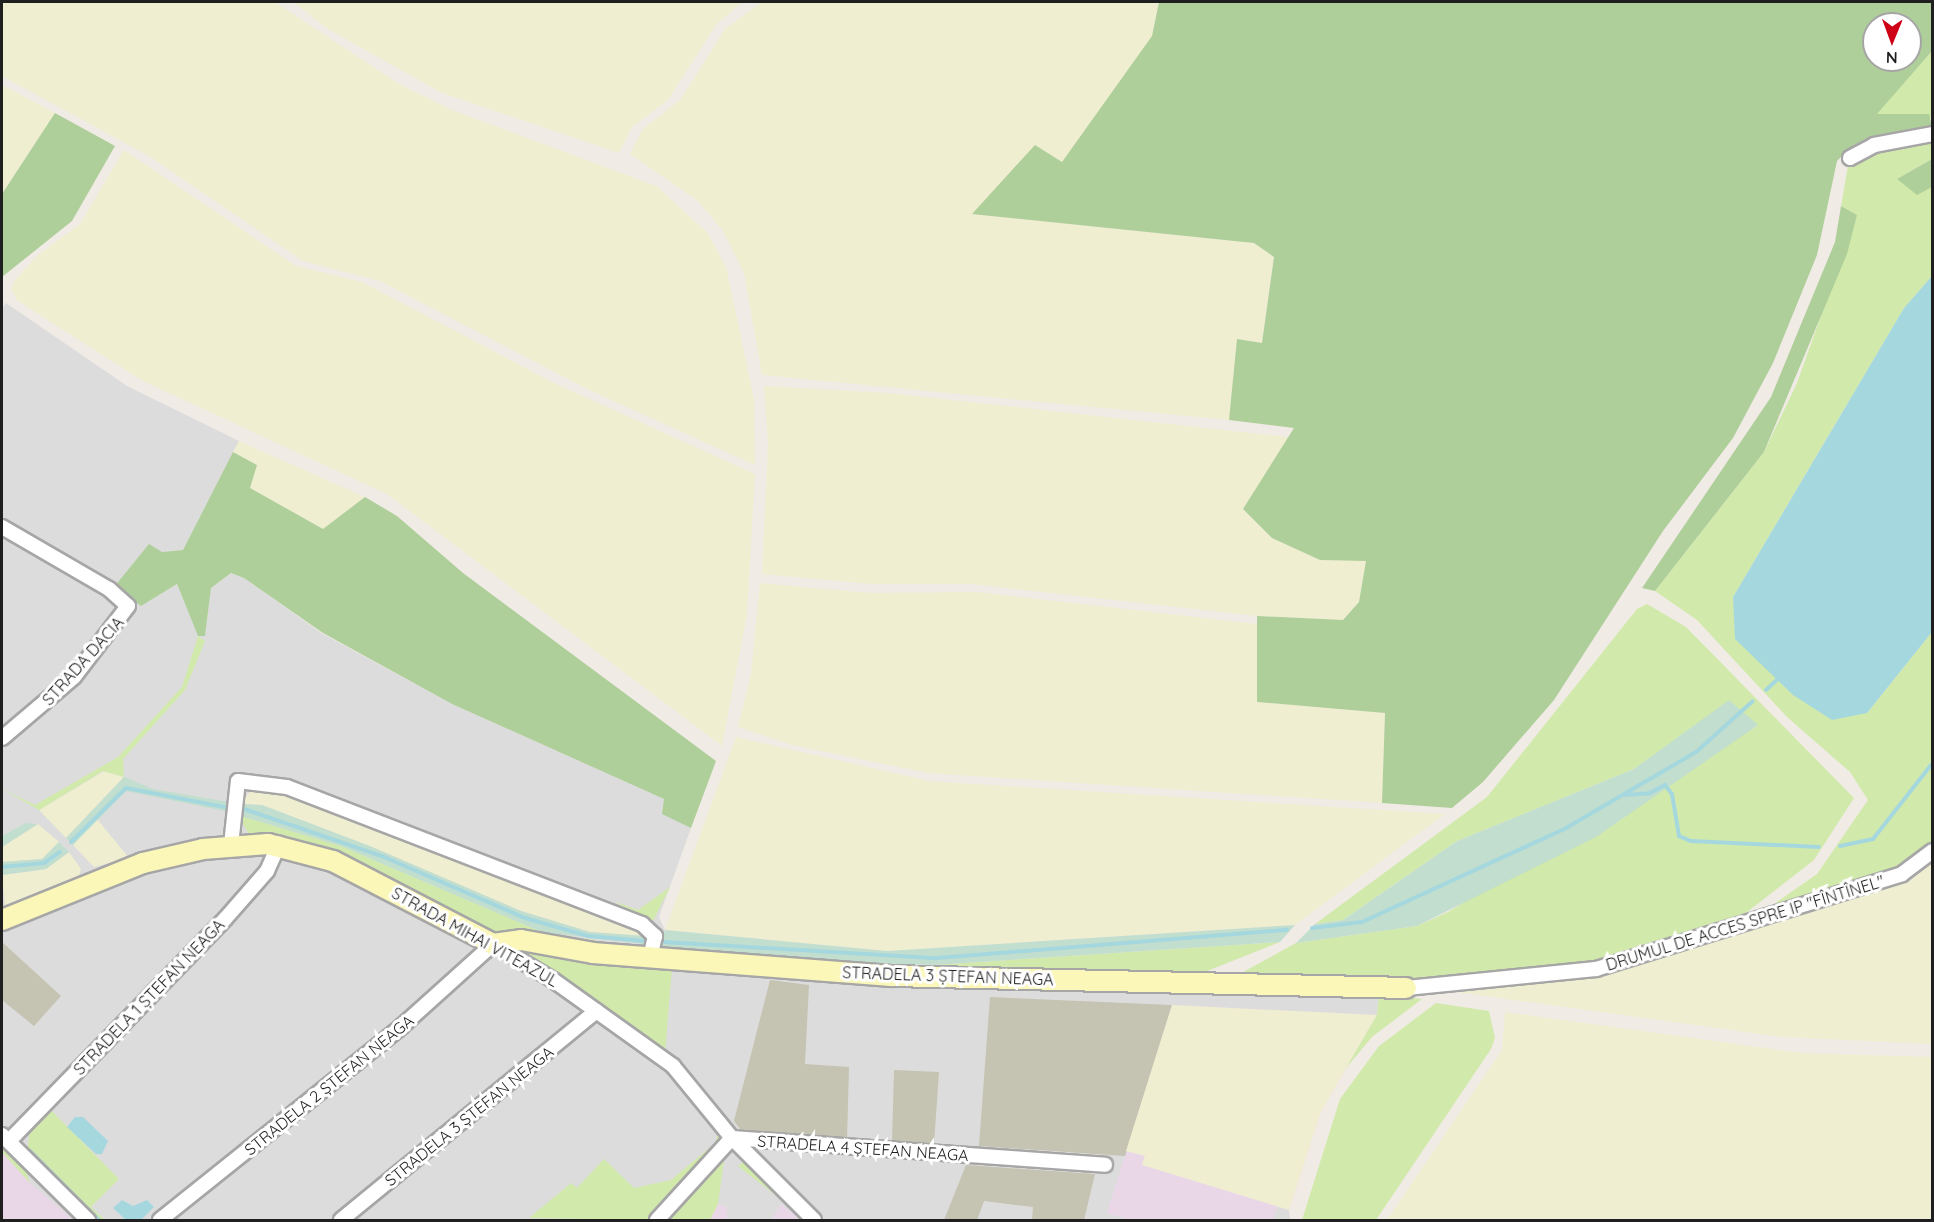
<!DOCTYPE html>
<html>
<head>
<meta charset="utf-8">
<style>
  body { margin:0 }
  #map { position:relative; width:1934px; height:1222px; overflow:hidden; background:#f0ebe5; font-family:Quicksand,sans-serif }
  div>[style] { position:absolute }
  .residential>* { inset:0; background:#dddcdc }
  .industrial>* { inset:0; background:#e9d7e8 }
  .construction>* { inset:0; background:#c5c3b1 }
  .farmland>* { inset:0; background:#efeed0 }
  .grass>* { inset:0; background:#d1eaab }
  .forest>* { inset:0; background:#afcf9a }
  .wetland>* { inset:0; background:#c2dece }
  .water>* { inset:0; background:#a5d7de }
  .stream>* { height:4px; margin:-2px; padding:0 2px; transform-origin:2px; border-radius:2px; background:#a5d7de }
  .roads { filter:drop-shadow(2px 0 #a6a6a6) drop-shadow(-2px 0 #a6a6a6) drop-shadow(0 2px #a6a6a6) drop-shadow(0 -2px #a6a6a6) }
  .street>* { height:14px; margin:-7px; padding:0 7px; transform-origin:7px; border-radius:7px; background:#fff }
  .secondary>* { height:20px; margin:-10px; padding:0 10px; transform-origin:10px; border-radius:10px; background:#faf7b9 }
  span { translate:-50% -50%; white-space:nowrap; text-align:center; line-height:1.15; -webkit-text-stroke:6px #fff; paint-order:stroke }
  .street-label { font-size:16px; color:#1f1f1f }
  .frame { position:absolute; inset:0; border:3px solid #1f1f1f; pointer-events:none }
  .north { position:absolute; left:1862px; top:12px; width:60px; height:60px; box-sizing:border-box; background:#fff; border:2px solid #a5a5a5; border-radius:50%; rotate:181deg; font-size:16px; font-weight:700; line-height:24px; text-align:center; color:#1f1f1f }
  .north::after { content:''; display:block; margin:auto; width:21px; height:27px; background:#ce0015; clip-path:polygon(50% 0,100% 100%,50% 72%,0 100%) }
</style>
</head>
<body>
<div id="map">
  <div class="residential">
    <i style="clip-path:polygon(6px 303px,127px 386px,239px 441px,183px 550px,162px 552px,141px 606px,177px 584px,198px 635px,205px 636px,211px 588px,231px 573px,244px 578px,323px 634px,452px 704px,664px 799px,676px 818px,691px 828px,659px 917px,665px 930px,659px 945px,826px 962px,1380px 982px,1377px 1015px,1320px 1112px,1289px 1210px,1290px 1220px,2px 1220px,2px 308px)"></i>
  </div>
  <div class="industrial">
    <i style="clip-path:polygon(1172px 1005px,1377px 1015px,1321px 1112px,1289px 1210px,1277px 1207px,1273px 1220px,1131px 1220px,1107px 1213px)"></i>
    <i style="clip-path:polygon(2px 1152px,30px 1183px,73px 1220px,2px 1220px)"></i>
    <i style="clip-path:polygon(718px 1204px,727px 1207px,727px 1220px,710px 1220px)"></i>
    <i style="clip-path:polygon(781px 1204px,801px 1220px,771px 1220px)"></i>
  </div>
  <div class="construction">
    <i style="clip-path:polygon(2px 942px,61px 996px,34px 1026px,2px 1000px)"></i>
    <i style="clip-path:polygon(770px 980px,809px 985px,805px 1064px,849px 1067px,847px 1140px,740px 1129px,734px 1121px)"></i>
    <i style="clip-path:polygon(990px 997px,1172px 1005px,1125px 1156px,979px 1146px)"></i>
    <i style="clip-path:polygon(894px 1070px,939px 1072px,934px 1144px,892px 1142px)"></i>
    <i style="clip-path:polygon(966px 1165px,1095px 1174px,1084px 1220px,1032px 1220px,1033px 1207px,984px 1201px,977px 1220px,944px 1220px)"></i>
  </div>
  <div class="farmland">
    <i style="clip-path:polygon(2px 2px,275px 2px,399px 84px,452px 110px,656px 186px,707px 232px,726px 267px,754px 399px,755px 465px,589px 390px,380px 281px,303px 261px,149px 156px,2px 76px)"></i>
    <i style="clip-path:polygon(293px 2px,742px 2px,716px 25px,668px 100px,632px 127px,619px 153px,442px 93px,328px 29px)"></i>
    <i style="clip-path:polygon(762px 2px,1159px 2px,1152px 36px,1062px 163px,972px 214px,1254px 243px,1274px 257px,1262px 343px,1237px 339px,1229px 420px,762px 375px,744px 273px,723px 231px,698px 201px,630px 154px,642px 130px,681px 99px,725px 29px)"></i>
    <i style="clip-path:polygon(2px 85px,55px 113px,2px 194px)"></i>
    <i style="clip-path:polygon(124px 150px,296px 266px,362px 282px,554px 383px,755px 474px,747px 614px,722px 746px,387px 494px,143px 381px,18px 301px,11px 289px,15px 280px,38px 255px,80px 224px)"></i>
    <i style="clip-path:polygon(764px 386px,888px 393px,1289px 437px,1243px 509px,1272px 538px,1320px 560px,1366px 560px,1359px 602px,1343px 620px,1257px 616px,972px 584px,871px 584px,762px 574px,768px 444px)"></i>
    <i style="clip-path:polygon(239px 441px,365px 497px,323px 529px,250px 488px,257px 465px,233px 452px)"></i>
    <i style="clip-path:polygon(760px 583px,871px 593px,977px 592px,1257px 624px,1258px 702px,1385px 713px,1382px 803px,928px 773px,792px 745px,738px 727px,751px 674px)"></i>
    <i style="clip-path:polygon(736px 737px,929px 781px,1445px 814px,1295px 925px,888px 951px,665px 930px)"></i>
    <i style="clip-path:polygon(104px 771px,124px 777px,66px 838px,39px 810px)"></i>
    <i style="clip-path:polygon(267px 790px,338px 810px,390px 835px,601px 911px,644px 936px,590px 932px,521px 911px,372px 847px,262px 805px,239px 804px,251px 791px)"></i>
    <i style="clip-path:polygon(97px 819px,129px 858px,94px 867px,73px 845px)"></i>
    <i style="clip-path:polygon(38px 824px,59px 842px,42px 859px,2px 862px,2px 847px)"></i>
    <i style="clip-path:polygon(69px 852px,81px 869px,78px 879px,5px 906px,2px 875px,46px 869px)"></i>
    <i style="clip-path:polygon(1932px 862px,1932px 1044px,1782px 1037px,1449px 991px,1600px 976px,1911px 876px)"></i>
    <i style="clip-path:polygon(1172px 1005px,1377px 1015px,1321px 1112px,1289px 1210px,1142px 1165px,1145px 1156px,1126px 1151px)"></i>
    <i style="clip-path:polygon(1505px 1012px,1802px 1053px,1932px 1057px,1932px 1220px,1387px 1220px,1502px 1050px)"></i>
  </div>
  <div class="grass">
    <i style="clip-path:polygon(1932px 51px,1932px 118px,1876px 114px)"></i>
    <i style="clip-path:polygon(1932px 142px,1932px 159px,1897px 179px,1917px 194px,1932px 187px,1932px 276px,1904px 308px,1733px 597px,1867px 713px,1932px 632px,1932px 841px,1907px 864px,1761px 913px,1817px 874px,1868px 800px,1850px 772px,1787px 717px,1697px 620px,1655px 591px,1764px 452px,1797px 383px,1857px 215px,1841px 206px,1848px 166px,1890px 146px)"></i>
    <i style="clip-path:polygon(1647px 604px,1686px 627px,1854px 798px,1814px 860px,1742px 916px,1593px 962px,1380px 982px,1234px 977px,1296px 943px,1417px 926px,1448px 912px,1757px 726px,1729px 701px,1634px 769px,1457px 841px,1343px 920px,1315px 924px,1487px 797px,1637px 609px)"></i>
    <i style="clip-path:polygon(198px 636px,205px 641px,185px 690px,123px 759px,124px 777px,103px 771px,39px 810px,2px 789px,35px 805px,118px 757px,182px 687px)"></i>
    <i style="clip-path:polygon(238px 815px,341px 846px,542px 932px,638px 947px,490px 936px,371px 873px,251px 838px)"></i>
    <i style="clip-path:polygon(670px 887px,652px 923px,613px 901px,638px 910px)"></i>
    <i style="clip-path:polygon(1280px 942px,1197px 975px,934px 965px)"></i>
    <i style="clip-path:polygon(515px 946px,672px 967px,665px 1054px,514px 949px)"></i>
    <i style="clip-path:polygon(1379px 995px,1422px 999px,1372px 1037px,1346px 1068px,1377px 1015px)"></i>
    <i style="clip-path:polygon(1436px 1003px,1489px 1011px,1495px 1038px,1491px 1049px,1376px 1220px,1302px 1220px,1340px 1099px,1379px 1046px)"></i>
    <i style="clip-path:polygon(49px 1108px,119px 1179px,91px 1207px,105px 1220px,93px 1220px,27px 1152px,30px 1129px)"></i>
    <i style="clip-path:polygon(719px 1133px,719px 1145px,651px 1220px,529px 1218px,571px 1183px,577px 1188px,604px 1159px,634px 1188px,671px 1180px,714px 1144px)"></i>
    <i style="clip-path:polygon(2px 1141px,24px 1165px,30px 1183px,2px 1152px)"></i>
    <i style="clip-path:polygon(725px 1153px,718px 1204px,710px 1220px,664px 1220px)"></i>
    <i style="clip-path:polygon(747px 1160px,784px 1201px,807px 1220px,738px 1166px)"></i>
  </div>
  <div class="forest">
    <i style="clip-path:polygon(evenodd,1159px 2px,1932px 2px,1932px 51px,1877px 114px,1929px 114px,1932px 127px,1854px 145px,1837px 161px,1817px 255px,1773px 363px,1733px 438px,1663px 531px,1554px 700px,1483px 782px,1452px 808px,1382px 803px,1385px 713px,1257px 702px,1257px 616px,1343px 620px,1359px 602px,1366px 561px,1320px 560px,1272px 538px,1243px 509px,1294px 428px,1229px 420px,1237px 339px,1262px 343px,1274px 257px,1254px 243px,972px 214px,1035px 145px,1062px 162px,1152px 36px,1159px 2px,1874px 24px,1910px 24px,1910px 60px,1874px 60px,1874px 24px)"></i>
    <i style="clip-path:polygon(55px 113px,115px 146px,72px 221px,2px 277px,2px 194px)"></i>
    <i style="clip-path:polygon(1932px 159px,1932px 187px,1917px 195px,1897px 179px)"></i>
    <i style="clip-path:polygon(1841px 206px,1857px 215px,1847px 254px,1764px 452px,1655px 591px,1642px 588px,1771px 397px,1835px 242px)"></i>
    <i style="clip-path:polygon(233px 452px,257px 465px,250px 488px,323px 529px,365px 497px,397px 516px,463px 573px,716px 761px,691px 828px,662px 814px,664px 799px,452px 704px,323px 633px,244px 578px,231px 573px,211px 588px,205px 636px,198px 636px,177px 584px,141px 606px,114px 587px,149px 544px,162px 552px,183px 550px)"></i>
  </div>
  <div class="wetland">
    <i style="clip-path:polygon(1729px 700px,1758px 725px,1596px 837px,1417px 926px,1296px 943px,1315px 924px,1343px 920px,1457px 841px,1634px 769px)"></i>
    <i style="clip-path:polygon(124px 777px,153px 789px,229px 802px,229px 812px,126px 791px,73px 845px,66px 838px)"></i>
    <i style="clip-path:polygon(239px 804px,262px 805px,372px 847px,521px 911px,590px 932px,644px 936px,644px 944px,542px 932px,341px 846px,238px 815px)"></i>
    <i style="clip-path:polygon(26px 823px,38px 824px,2px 847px,2px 836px)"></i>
    <i style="clip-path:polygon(59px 842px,69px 852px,46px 869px,2px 875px,2px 862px,42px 859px)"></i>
    <i style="clip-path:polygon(1295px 925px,1280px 942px,934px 965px,826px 962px,659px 946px,665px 930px,888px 951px)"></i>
  </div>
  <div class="water">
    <i style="clip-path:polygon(1932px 276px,1932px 632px,1867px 713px,1832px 720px,1793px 695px,1735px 639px,1733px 597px,1904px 308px)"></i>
    <i style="clip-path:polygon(75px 1117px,83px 1117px,108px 1141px,102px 1154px,96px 1154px,67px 1127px)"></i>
    <i style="clip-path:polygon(122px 1200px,133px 1206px,147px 1200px,154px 1207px,141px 1220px,126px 1220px,113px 1208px)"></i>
  </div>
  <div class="stream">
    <i style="left:1766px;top:690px;width:21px;rotate:-43deg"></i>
    <i style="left:1624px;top:795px;width:26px;rotate:-4deg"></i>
    <i style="left:1650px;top:793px;width:17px;rotate:-28deg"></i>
    <i style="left:1665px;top:785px;width:11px;rotate:52deg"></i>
    <i style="left:1672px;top:794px;width:43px;rotate:80.5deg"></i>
    <i style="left:1679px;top:836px;width:13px;rotate:23deg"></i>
    <i style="left:1691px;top:841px;width:128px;rotate:2.7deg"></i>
    <i style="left:244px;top:809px;width:148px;rotate:18.9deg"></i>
    <i style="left:384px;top:857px;width:154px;rotate:23.4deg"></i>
    <i style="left:525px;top:918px;width:66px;rotate:15.9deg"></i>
    <i style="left:588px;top:936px;width:56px;rotate:5.1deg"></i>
    <i style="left:71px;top:842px;width:77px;rotate:-44.5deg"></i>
    <i style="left:126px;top:788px;width:101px;rotate:10.9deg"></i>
    <i style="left:1840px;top:846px;width:34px;rotate:-12deg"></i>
    <i style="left:1873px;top:839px;width:94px;rotate:-51.9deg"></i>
    <i style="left:2px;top:867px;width:42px;rotate:-5.4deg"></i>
    <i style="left:44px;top:863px;width:19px;rotate:-35deg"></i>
    <i style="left:1312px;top:928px;width:50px;rotate:-6.8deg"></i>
    <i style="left:1362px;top:922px;width:225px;rotate:-24.7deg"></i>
    <i style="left:1566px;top:828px;width:151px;rotate:-30.3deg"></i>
    <i style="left:1696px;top:752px;width:76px;rotate:-41.8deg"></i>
    <i style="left:664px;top:942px;width:273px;rotate:3.4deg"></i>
    <i style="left:937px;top:958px;width:351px;rotate:-4.6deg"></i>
    <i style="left:30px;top:1151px;width:98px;rotate:45deg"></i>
  </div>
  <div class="roads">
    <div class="street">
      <i style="left:1850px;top:158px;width:27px;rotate:-28deg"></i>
      <i style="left:1874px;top:145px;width:59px;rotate:-10.7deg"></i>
      <i style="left:2px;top:527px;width:124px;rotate:30.1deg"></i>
      <i style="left:109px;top:589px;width:25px;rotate:42deg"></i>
      <i style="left:128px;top:606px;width:89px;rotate:127.3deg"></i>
      <i style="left:74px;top:677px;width:94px;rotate:139.7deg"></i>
      <i style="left:231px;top:845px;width:64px;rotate:-83.8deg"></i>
      <i style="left:238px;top:781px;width:49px;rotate:7deg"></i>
      <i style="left:287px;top:787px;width:381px;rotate:21.1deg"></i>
      <i style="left:642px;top:924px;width:18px;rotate:43deg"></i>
      <i style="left:655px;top:936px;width:23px;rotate:103deg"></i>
      <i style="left:1406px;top:988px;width:191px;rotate:-5.7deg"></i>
      <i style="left:1596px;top:969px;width:320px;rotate:-17.2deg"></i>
      <i style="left:1902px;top:874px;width:38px;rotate:-37deg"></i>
      <i style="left:2px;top:1135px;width:121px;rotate:44.7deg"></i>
      <i style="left:9px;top:1141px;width:310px;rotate:-45.8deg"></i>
      <i style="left:225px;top:919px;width:64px;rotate:-48.8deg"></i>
      <i style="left:267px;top:871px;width:30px;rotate:-66deg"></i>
      <i style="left:160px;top:1220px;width:310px;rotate:-38.7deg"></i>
      <i style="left:402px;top:1026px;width:122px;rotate:-42deg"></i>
      <i style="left:493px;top:944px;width:70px;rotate:31deg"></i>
      <i style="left:553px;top:980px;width:148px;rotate:35.6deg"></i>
      <i style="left:673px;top:1066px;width:93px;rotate:50.7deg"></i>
      <i style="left:732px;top:1138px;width:116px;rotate:45deg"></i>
      <i style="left:341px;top:1220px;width:330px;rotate:-39.3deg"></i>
      <i style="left:657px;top:1220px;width:111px;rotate:-47.6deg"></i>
      <i style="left:732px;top:1138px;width:374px;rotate:4.1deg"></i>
    </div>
    <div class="secondary">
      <i style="left:2px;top:920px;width:152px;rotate:-22deg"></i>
      <i style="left:143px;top:863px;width:62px;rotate:-13.1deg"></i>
      <i style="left:203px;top:849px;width:65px;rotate:-4.4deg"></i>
      <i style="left:268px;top:844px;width:67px;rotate:14.7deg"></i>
      <i style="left:333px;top:861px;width:180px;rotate:27.4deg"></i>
      <i style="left:493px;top:944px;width:28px;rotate:-8deg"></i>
      <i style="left:521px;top:940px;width:73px;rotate:10.2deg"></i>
      <i style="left:593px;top:953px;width:299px;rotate:4.4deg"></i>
      <i style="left:891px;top:976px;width:515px;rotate:1.33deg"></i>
    </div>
  </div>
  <div class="street-label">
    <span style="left:83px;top:661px;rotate:-48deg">STRADA DACIA</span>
    <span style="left:1745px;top:923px;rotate:-17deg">DRUMUL DE ACCES SPRE IP "FÎNTÎNEL"</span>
    <span style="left:475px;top:937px;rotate:29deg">STRADA MIHAI VITEAZUL</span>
    <span style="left:948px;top:976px;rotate:2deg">STRADELA 3 ȘTEFAN NEAGA</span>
    <span style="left:149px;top:997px;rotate:-46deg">STRADELA 1 ȘTEFAN NEAGA</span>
    <span style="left:329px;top:1085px;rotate:-39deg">STRADELA 2 ȘTEFAN NEAGA</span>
    <span style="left:469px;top:1116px;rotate:-39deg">STRADELA 3 ȘTEFAN NEAGA</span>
    <span style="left:863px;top:1148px;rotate:4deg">STRADELA 4 ȘTEFAN NEAGA</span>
  </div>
  <div class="frame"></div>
  <div class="north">N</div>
</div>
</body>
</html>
